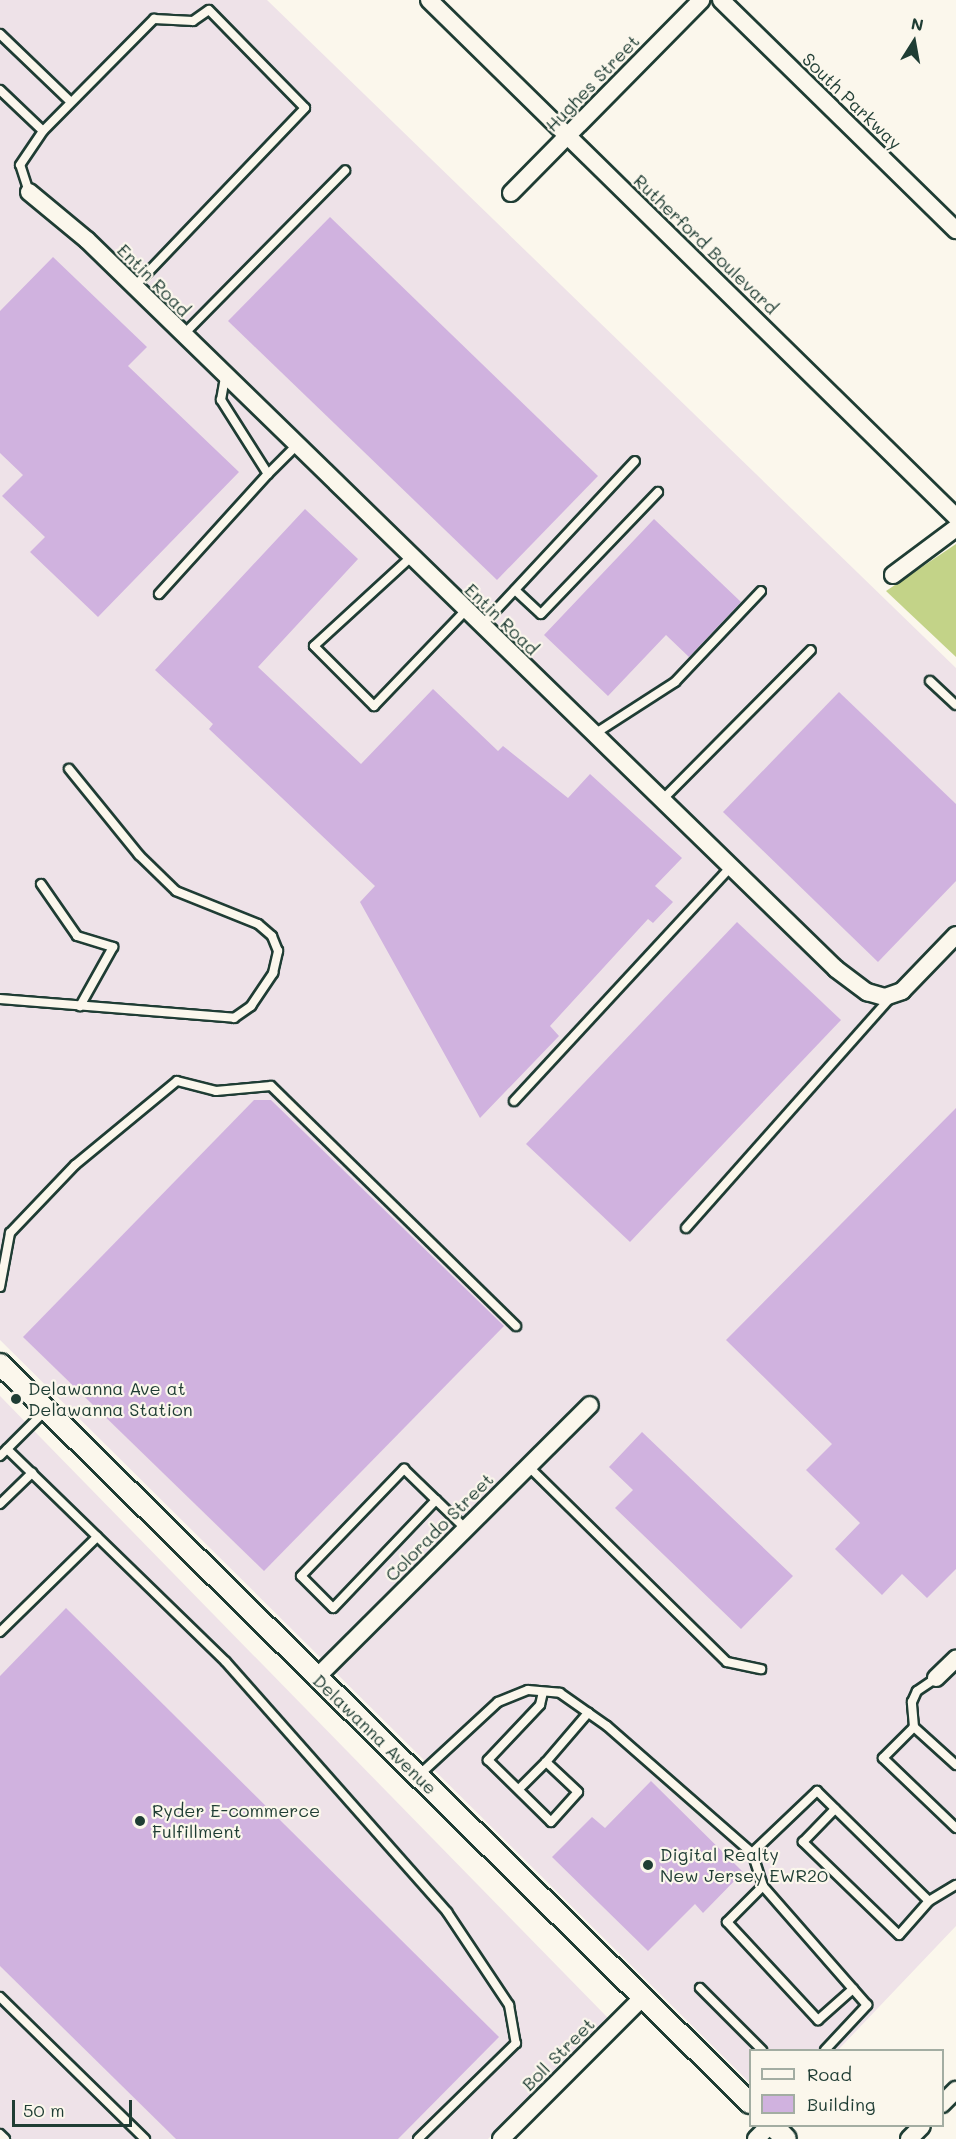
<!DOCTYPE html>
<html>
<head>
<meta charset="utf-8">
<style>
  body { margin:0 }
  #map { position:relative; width:956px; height:2139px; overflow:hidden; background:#fbf7ec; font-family:Mali,sans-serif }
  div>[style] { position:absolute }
  .built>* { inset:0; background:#eee2e8 }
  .green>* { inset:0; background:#c3d388 }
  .building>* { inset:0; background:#d0b2df }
  .roads { filter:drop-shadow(2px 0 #1f3d34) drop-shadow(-2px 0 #1f3d34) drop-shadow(0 2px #1f3d34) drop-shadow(0 -2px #1f3d34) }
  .service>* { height:8px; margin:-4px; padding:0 4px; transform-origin:4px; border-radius:4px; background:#fbf7ec }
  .minor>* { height:16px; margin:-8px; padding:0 8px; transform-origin:8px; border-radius:8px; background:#fbf7ec }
  .tertiary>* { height:20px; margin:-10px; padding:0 10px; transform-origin:10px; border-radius:10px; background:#fbf7ec }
  .dots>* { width:16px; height:16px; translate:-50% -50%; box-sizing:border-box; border:3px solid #fbf7ec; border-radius:50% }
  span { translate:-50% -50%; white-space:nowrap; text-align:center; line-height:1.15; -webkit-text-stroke:4.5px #fbf7ec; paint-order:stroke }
  .street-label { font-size:18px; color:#1f3d34 }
  .poi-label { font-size:18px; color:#1f3d34 }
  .left { translate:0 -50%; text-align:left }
  .legend { position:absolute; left:749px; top:2049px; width:195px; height:78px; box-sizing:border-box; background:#fbf7ec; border:2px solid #a3ada2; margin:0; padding:8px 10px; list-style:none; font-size:18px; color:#1f3d34 }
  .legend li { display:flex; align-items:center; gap:12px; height:30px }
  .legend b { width:30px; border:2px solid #a3ada2 }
  .north { position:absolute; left:884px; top:12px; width:60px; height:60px; -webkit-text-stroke:4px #fbf7ec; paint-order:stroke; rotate:11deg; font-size:16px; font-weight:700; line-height:24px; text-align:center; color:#1f3d34 }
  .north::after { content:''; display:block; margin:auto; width:21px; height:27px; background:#1f3d34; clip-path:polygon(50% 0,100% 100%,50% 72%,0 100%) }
  .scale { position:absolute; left:12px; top:2100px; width:120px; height:27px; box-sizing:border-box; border:3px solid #1f3d34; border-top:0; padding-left:8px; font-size:18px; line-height:21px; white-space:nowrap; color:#1f3d34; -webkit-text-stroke:4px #fbf7ec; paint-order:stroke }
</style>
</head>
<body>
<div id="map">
  <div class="built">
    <i style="clip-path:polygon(0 0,267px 0,956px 668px,956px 1926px,838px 2050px,750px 2050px,750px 2083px,0 1340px)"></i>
    <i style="clip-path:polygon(0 1396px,608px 2018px,488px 2139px,0 2139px)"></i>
  </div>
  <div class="green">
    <i style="clip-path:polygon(956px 544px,956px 657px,886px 591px)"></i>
  </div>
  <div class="building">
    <i style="clip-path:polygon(330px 217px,598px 476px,497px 580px,228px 321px)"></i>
    <i style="clip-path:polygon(53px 257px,147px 347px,128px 366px,239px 472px,98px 617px,30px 552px,45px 537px,2px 496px,23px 475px,0 453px,0 311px)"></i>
    <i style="clip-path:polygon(305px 509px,358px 559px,258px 667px,361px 764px,433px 689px,498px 751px,503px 746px,568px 798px,590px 774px,682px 858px,655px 886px,673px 902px,653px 923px,648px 919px,550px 1026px,559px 1036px,480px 1118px,360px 902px,375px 886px,209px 729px,213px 724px,155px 670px)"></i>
    <i style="clip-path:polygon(654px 519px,741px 602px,689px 657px,666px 635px,608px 696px,544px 635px)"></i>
    <i style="clip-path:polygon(839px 692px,956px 804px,956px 881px,878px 962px,723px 812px)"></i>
    <i style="clip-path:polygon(737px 922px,841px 1020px,630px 1242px,526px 1144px)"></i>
    <i style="clip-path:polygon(254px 1100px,271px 1100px,504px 1326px,264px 1571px,23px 1337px)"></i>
    <i style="clip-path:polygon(956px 1108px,956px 1569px,927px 1598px,902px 1574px,882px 1595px,835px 1549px,860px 1523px,806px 1470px,832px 1444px,726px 1340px)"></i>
    <i style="clip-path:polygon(642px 1432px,793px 1576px,741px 1629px,615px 1508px,633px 1490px,609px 1467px)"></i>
    <i style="clip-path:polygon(66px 1608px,499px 2037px,398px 2139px,176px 2139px,0 1966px,0 1676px)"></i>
    <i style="clip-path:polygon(651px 1781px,743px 1872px,703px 1913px,695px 1904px,648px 1951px,552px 1857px,592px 1817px,605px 1828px)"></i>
  </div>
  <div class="roads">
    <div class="service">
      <i style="left:0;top:34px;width:98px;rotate:43.8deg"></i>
      <i style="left:0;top:90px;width:59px;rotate:43.6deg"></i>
      <i style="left:29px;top:192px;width:28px;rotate:-108deg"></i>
      <i style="left:20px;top:165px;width:41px;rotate:-55.9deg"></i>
      <i style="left:43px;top:131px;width:158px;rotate:-45.3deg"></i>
      <i style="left:154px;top:19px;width:39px;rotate:3deg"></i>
      <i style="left:193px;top:21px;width:19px;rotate:-35deg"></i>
      <i style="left:209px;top:10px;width:137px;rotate:45.6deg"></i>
      <i style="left:305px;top:108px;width:248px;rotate:133.7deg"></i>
      <i style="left:183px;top:335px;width:231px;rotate:-45.4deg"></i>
      <i style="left:268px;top:474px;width:38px;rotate:-45deg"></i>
      <i style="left:410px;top:558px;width:130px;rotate:137.5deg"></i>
      <i style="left:314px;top:646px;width:85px;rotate:45deg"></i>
      <i style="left:374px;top:706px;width:132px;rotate:-46.2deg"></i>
      <i style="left:515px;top:590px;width:35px;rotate:43deg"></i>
      <i style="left:541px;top:614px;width:169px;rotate:-46.2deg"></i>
      <i style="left:159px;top:594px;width:162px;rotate:-47.8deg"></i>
      <i style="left:268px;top:474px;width:88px;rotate:-122.4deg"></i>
      <i style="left:221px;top:400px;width:22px;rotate:-80deg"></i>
      <i style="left:482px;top:625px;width:224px;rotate:-47deg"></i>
      <i style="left:930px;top:681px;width:35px;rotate:43deg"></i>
      <i style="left:596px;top:733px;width:94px;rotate:-32.8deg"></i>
      <i style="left:675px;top:682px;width:125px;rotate:-46.6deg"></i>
      <i style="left:662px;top:800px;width:211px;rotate:-45.2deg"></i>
      <i style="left:41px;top:884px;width:63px;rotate:55.3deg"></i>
      <i style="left:77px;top:936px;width:38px;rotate:17deg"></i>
      <i style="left:113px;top:947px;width:68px;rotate:119.2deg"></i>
      <i style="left:0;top:999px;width:235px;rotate:4.6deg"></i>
      <i style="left:234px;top:1018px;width:21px;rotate:-35deg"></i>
      <i style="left:251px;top:1006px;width:40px;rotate:-56deg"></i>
      <i style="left:273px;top:973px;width:23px;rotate:-77deg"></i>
      <i style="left:278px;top:951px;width:16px;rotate:-112deg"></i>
      <i style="left:272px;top:936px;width:18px;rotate:-139deg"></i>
      <i style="left:258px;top:924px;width:88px;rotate:-158.1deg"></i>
      <i style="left:176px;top:891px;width:52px;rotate:-135.8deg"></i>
      <i style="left:139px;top:855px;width:111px;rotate:-129.1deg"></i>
      <i style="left:514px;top:1101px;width:319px;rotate:-47.2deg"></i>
      <i style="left:686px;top:1228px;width:309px;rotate:-48.4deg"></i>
      <i style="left:0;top:1287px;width:55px;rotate:-79.5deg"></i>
      <i style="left:10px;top:1233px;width:94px;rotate:-46.3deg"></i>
      <i style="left:75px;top:1165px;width:132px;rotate:-39.5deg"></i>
      <i style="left:177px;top:1081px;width:40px;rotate:14.4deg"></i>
      <i style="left:216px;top:1091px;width:55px;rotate:-5.2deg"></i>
      <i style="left:271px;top:1086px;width:343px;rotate:44.4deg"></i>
      <i style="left:7px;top:1449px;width:305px;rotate:44.2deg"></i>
      <i style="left:226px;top:1662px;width:334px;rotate:48.5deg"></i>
      <i style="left:447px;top:1912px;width:112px;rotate:56.3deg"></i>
      <i style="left:509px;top:2005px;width:39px;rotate:80deg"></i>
      <i style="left:516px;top:2043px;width:137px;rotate:135.6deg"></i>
      <i style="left:0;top:1456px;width:65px;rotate:-45deg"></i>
      <i style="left:528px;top:1466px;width:279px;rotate:44.6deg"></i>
      <i style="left:727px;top:1662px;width:35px;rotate:12deg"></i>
      <i style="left:436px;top:1500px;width:149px;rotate:133.6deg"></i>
      <i style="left:333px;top:1608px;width:45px;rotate:-135deg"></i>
      <i style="left:301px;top:1576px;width:149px;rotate:-46.1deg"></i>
      <i style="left:404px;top:1469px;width:45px;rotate:44.1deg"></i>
      <i style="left:436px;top:1500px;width:40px;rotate:44deg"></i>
      <i style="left:0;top:1504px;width:45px;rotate:-44.1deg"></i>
      <i style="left:0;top:1632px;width:136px;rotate:-44.4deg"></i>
      <i style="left:543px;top:1692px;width:13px;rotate:103deg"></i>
      <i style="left:540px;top:1705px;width:76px;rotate:133.4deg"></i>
      <i style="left:488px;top:1760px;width:88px;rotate:44.5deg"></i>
      <i style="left:551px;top:1822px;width:40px;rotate:-48deg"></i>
      <i style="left:578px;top:1792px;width:44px;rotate:-136.8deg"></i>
      <i style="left:546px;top:1762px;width:65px;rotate:-49.4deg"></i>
      <i style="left:914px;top:1727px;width:25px;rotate:-95deg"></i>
      <i style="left:912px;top:1702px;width:12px;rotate:-66deg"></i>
      <i style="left:917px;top:1691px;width:23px;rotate:-34deg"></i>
      <i style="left:956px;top:1765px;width:57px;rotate:-137.9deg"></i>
      <i style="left:914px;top:1727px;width:44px;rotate:135deg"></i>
      <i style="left:883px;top:1758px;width:101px;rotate:43.8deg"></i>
      <i style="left:418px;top:1776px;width:109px;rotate:-42.8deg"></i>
      <i style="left:498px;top:1702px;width:32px;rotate:-22deg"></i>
      <i style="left:528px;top:1690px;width:32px;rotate:5deg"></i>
      <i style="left:560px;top:1693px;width:57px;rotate:35.1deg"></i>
      <i style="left:607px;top:1726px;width:193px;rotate:41.2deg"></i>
      <i style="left:519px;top:1789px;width:38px;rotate:-45deg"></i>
      <i style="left:763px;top:1886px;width:51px;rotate:135deg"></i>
      <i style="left:727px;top:1922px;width:134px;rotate:47.1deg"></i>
      <i style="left:818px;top:2020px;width:47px;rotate:-41.5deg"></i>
      <i style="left:929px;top:1901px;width:31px;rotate:-31deg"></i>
      <i style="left:700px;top:1988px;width:88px;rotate:45deg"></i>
      <i style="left:0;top:1997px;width:203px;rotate:44.4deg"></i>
      <i style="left:825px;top:2050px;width:62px;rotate:-47deg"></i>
      <i style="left:867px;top:2005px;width:158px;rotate:-131.2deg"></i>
      <i style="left:763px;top:1886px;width:35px;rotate:-108deg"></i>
      <i style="left:752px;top:1853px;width:90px;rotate:-43.6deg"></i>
      <i style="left:817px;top:1791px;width:157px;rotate:44.5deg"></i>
      <i style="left:929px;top:1901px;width:45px;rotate:131.4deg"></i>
      <i style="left:899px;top:1935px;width:134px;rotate:-135.9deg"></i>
      <i style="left:803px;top:1842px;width:46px;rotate:-45.9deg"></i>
      <i style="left:0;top:2134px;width:7px;rotate:45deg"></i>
    </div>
    <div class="minor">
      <i style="left:429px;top:0;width:738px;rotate:44.45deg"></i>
      <i style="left:721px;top:0;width:329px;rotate:44.4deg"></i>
      <i style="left:29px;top:192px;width:75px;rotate:39.6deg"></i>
      <i style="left:87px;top:240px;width:1045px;rotate:44.22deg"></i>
      <i style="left:836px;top:969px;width:39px;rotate:37deg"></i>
      <i style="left:867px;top:992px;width:19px;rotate:16deg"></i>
      <i style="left:885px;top:997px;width:18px;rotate:-19deg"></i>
      <i style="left:902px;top:991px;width:78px;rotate:-46deg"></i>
      <i style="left:511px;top:193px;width:271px;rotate:-45.4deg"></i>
      <i style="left:893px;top:575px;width:79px;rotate:-36.7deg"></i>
      <i style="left:317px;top:1677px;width:385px;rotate:-44.9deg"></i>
      <i style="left:936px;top:1678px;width:28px;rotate:-44deg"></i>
      <i style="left:942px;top:2104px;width:20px;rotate:-45deg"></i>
      <i style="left:501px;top:2139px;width:201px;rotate:-45deg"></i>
      <i style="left:756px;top:2139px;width:18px;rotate:-45deg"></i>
      <i style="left:909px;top:2139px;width:18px;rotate:-45deg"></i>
    </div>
    <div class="tertiary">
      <i style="left:0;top:1364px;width:1053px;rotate:44.58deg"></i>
      <i style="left:773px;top:2126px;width:18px;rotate:45deg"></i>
    </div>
  </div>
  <div class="dots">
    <i style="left:16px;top:1399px;background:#1f3d34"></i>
    <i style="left:140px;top:1821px;background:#1f3d34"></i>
    <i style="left:648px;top:1865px;background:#1f3d34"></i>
  </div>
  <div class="street-label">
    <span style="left:592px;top:83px;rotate:-46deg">Hughes Street</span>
    <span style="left:852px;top:101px;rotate:44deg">South Parkway</span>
    <span style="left:706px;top:244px;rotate:44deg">Rutherford Boulevard</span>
    <span style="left:154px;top:280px;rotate:45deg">Entin Road</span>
    <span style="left:502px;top:619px;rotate:44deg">Entin Road</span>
    <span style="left:439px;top:1527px;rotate:-45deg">Colorado Street</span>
    <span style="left:375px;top:1734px;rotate:44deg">Delawanna Avenue</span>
    <span style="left:558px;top:2054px;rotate:-45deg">Boll Street</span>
  </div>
  <div class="poi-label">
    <span class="left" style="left:28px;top:1399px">Delawanna Ave at<br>Delawanna Station</span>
    <span class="left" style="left:152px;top:1821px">Ryder E-commerce<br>Fulfillment</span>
    <span class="left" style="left:660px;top:1865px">Digital Realty<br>New Jersey EWR20</span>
  </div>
  <ul class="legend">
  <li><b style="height:8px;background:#fbf7ec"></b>Road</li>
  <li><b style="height:16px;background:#d0b2df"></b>Building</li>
  </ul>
  <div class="north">N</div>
  <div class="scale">50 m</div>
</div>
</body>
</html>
